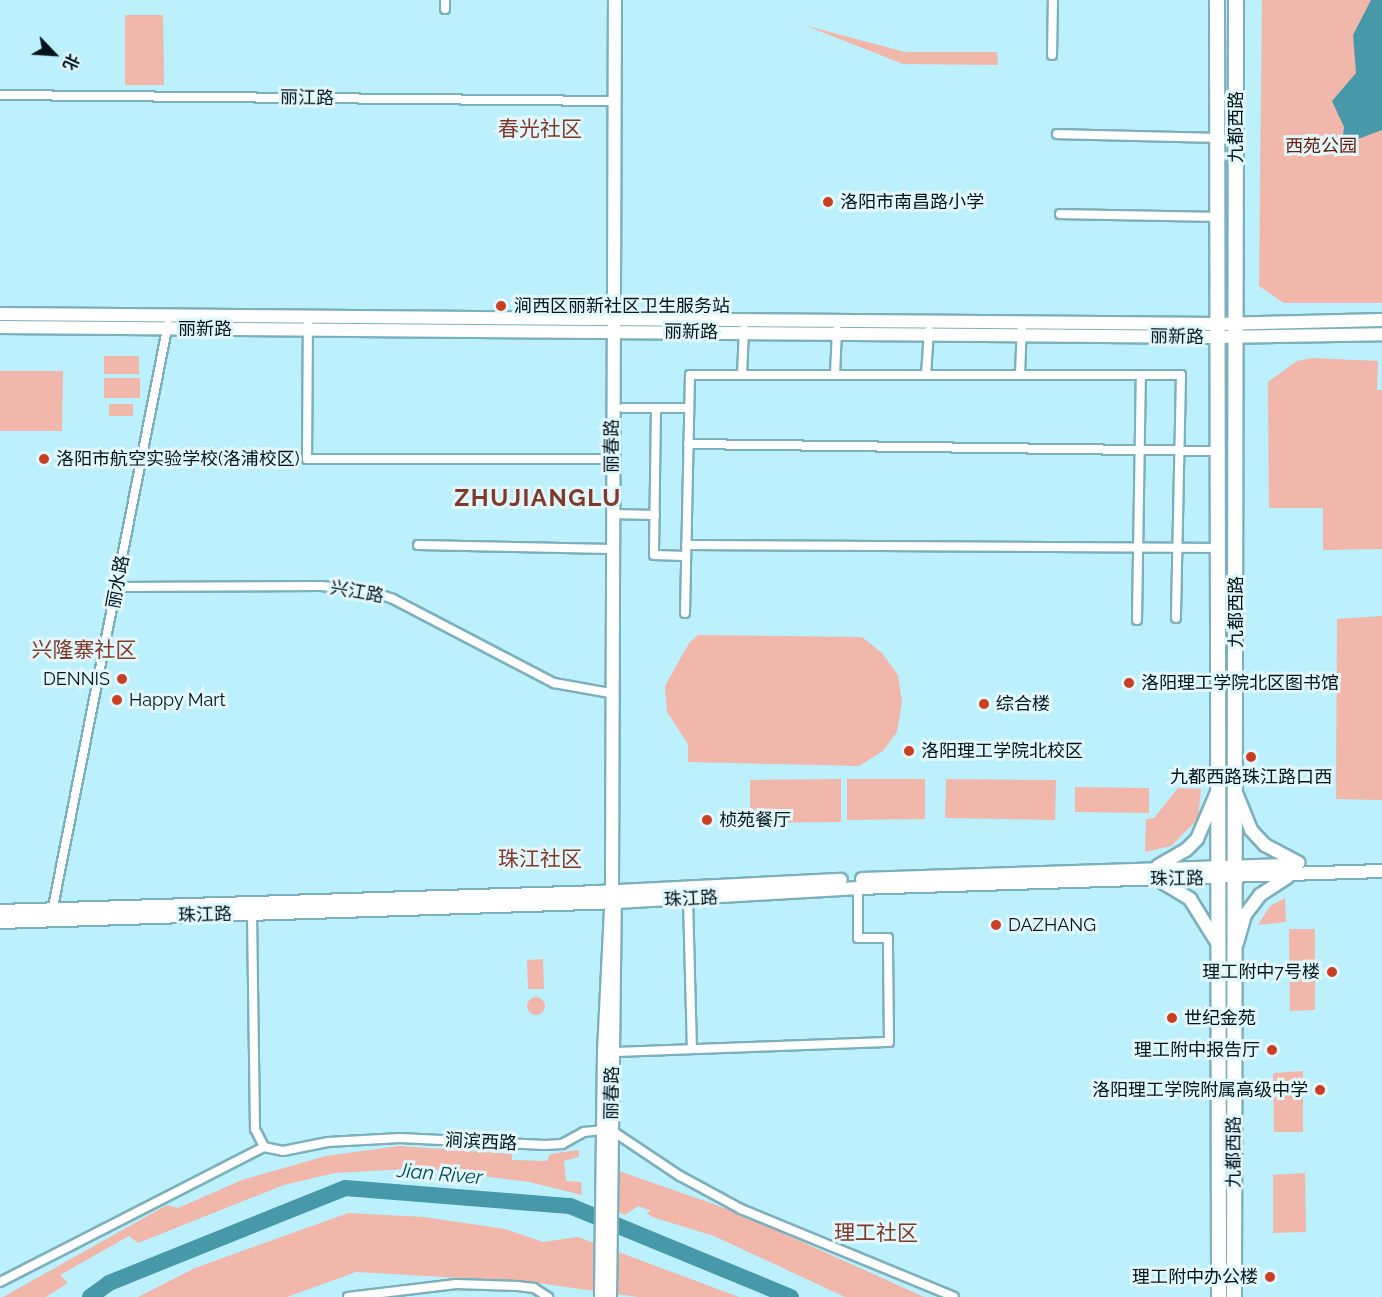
<!DOCTYPE html>
<html>
<head>
<meta charset="utf-8">
<style>
  body { margin:0 }
  #map { position:relative; width:1382px; height:1297px; overflow:hidden; background:#bbf0fc; font-family:Raleway,"Noto Sans SC",sans-serif }
  div>[style] { position:absolute }
  .green>* { inset:0; background:#f1b7aa }
  .round { border-radius:50% }
  .water>* { inset:0; background:#4799aa }
  .river>* { height:16px; margin:-8px; padding:0 8px; transform-origin:8px; border-radius:8px; background:#4799aa }
  .roads { filter:drop-shadow(2px 0 #7db0bb) drop-shadow(-2px 0 #7db0bb) drop-shadow(0 2px #7db0bb) drop-shadow(0 -2px #7db0bb) }
  .street>* { height:8px; margin:-4px; padding:0 4px; transform-origin:4px; border-radius:4px; background:#fff }
  .secondary>* { height:12px; margin:-6px; padding:0 6px; transform-origin:6px; border-radius:6px; background:#fff }
  .primary>* { height:14px; margin:-7px; padding:0 7px; transform-origin:7px; border-radius:7px; background:#fff }
  .dots>* { width:16px; height:16px; translate:-50% -50%; box-sizing:border-box; border:3px solid #e2f7fc; border-radius:50% }
  span { translate:-50% -50%; white-space:nowrap; text-align:center; line-height:1.15; -webkit-text-stroke:6px #e2f7fc; paint-order:stroke }
  .street-label { font-size:18px; color:#021419 }
  .park-label { font-size:18px; color:#661908 }
  .poi-label { font-size:18px; color:#021419 }
  .left { translate:0 -50%; text-align:left }
  .right { translate:-100% -50%; text-align:right }
  .water-label { font-size:20px; color:#004b58; font-style:italic }
  .quarter-label { font-size:21px; color:#803a2b }
  .district-label { font-size:24px; color:#803a2b; font-weight:700; letter-spacing:1.5px }
  .north { position:absolute; left:24px; top:24px; width:60px; height:60px; -webkit-text-stroke:4px #e2f7fc; paint-order:stroke; rotate:115deg; font-size:16px; font-weight:700; line-height:24px; text-align:center; color:#021419 }
  .north::after { content:''; display:block; margin:auto; width:21px; height:27px; background:#021419; clip-path:polygon(50% 0,100% 100%,50% 72%,0 100%) }
</style>
</head>
<body>
<div id="map">
  <div class="green">
    <i style="clip-path:polygon(1262px 0,1382px 0,1382px 303px,1284px 303px,1259px 286px)"></i>
    <i style="clip-path:polygon(125px 15px,163px 15px,164px 85px,125px 85px)"></i>
    <i style="clip-path:polygon(804px 25px,905px 52px,997px 52px,998px 65px,903px 64px)"></i>
    <i style="clip-path:polygon(104px 356px,139px 356px,139px 374px,104px 374px)"></i>
    <i style="clip-path:polygon(1312px 358px,1378px 361px,1377px 390px,1382px 390px,1382px 549px,1323px 550px,1323px 508px,1269px 508px,1268px 382px,1297px 361px)"></i>
    <i style="clip-path:polygon(0 371px,63px 371px,62px 431px,0 431px)"></i>
    <i style="clip-path:polygon(104px 378px,140px 378px,140px 398px,104px 398px)"></i>
    <i style="clip-path:polygon(109px 404px,133px 404px,133px 416px,109px 416px)"></i>
    <i style="clip-path:polygon(1382px 616px,1382px 800px,1336px 799px,1337px 619px)"></i>
    <i style="clip-path:polygon(698px 635px,862px 637px,882px 653px,898px 675px,902px 702px,897px 732px,883px 751px,859px 766px,688px 762px,688px 744px,667px 712px,665px 686px,689px 643px)"></i>
    <i style="clip-path:polygon(841px 779px,841px 822px,750px 823px,750px 780px)"></i>
    <i style="clip-path:polygon(847px 779px,925px 779px,925px 819px,847px 820px)"></i>
    <i style="clip-path:polygon(946px 779px,1056px 780px,1055px 820px,945px 818px)"></i>
    <i style="clip-path:polygon(1075px 787px,1149px 788px,1149px 813px,1075px 812px)"></i>
    <i style="clip-path:polygon(1178px 788px,1201px 789px,1198px 819px,1171px 846px,1145px 852px,1146px 819px,1154px 818px)"></i>
    <i style="clip-path:polygon(1285px 898px,1286px 922px,1258px 925px,1270px 906px)"></i>
    <i style="clip-path:polygon(1289px 929px,1315px 929px,1315px 1010px,1290px 1011px)"></i>
    <i style="clip-path:polygon(543px 959px,544px 989px,528px 989px,527px 960px)"></i>
    <i class="round" style="left:527px;top:997px;width:18px;height:18px"></i>
    <i style="clip-path:polygon(1303px 1071px,1303px 1132px,1274px 1132px,1273px 1073px)"></i>
    <i style="clip-path:polygon(399px 1146px,512px 1154px,512px 1160px,547px 1161px,550px 1154px,579px 1150px,579px 1157px,564px 1161px,566px 1181px,581px 1182px,582px 1195px,529px 1182px,425px 1168px,335px 1173px,284px 1185px,138px 1243px,129px 1236px,60px 1275px,68px 1283px,46px 1297px,3px 1297px,167px 1205px,178px 1208px,242px 1180px,326px 1156px)"></i>
    <i style="clip-path:polygon(619px 1171px,736px 1212px,924px 1297px,845px 1297px,714px 1236px,652px 1217px,647px 1213px,651px 1211px,638px 1206px,625px 1215px,617px 1212px)"></i>
    <i style="clip-path:polygon(1305px 1173px,1306px 1232px,1273px 1233px,1273px 1175px)"></i>
    <i style="clip-path:polygon(348px 1213px,424px 1217px,505px 1229px,543px 1242px,578px 1237px,739px 1297px,638px 1297px,530px 1282px,356px 1272px,287px 1297px,138px 1297px,195px 1268px)"></i>
  </div>
  <div class="water">
    <i style="clip-path:polygon(1371px 0,1382px 0,1382px 130px,1342px 145px,1344px 127px,1332px 101px,1356px 73px,1353px 35px)"></i>
  </div>
  <div class="river">
    <i style="left:90px;top:1297px;width:24px;rotate:-36deg"></i>
    <i style="left:109px;top:1283px;width:254px;rotate:-21.9deg"></i>
    <i style="left:345px;top:1188px;width:226px;rotate:4.6deg"></i>
    <i style="left:570px;top:1206px;width:239px;rotate:22.4deg"></i>
  </div>
  <div class="roads">
    <div class="street">
      <i style="left:445px;top:9px;width:9px;rotate:-90deg"></i>
      <i style="left:1052px;top:55px;width:55px;rotate:-89deg"></i>
      <i style="left:0;top:95px;width:615px;rotate:0.56deg"></i>
      <i style="left:1057px;top:134px;width:159px;rotate:1.4deg"></i>
      <i style="left:1060px;top:214px;width:157px;rotate:1.1deg"></i>
      <i style="left:308px;top:316px;width:143px;rotate:90.4deg"></i>
      <i style="left:307px;top:459px;width:305px"></i>
      <i style="left:742px;top:375px;width:46px;rotate:-87.5deg"></i>
      <i style="left:835px;top:375px;width:45px;rotate:-87.5deg"></i>
      <i style="left:926px;top:375px;width:44px;rotate:-86.1deg"></i>
      <i style="left:1020px;top:375px;width:53px;rotate:-87.8deg"></i>
      <i style="left:623px;top:408px;width:66px"></i>
      <i style="left:656px;top:408px;width:147px;rotate:90.8deg"></i>
      <i style="left:654px;top:555px;width:32px;rotate:2deg"></i>
      <i style="left:688px;top:444px;width:530px;rotate:0.76deg"></i>
      <i style="left:612px;top:514px;width:43px;rotate:1.3deg"></i>
      <i style="left:418px;top:545px;width:193px;rotate:1.2deg"></i>
      <i style="left:686px;top:545px;width:532px;rotate:0.32deg"></i>
      <i style="left:117px;top:587px;width:204px;rotate:-0.3deg"></i>
      <i style="left:321px;top:586px;width:48px;rotate:5.9deg"></i>
      <i style="left:369px;top:591px;width:25px;rotate:18deg"></i>
      <i style="left:393px;top:599px;width:182px;rotate:27.6deg"></i>
      <i style="left:554px;top:683px;width:57px;rotate:10.1deg"></i>
      <i style="left:685px;top:613px;width:238px;rotate:-88.8deg"></i>
      <i style="left:690px;top:375px;width:491px"></i>
      <i style="left:1181px;top:375px;width:243px;rotate:91.2deg"></i>
      <i style="left:1137px;top:620px;width:245px;rotate:-89.1deg"></i>
      <i style="left:688px;top:899px;width:150px;rotate:88.5deg"></i>
      <i style="left:52px;top:912px;width:599px;rotate:-78.84deg"></i>
      <i style="left:252px;top:914px;width:215px;rotate:89.2deg"></i>
      <i style="left:255px;top:1129px;width:20px;rotate:63deg"></i>
      <i style="left:613px;top:1052px;width:276px;rotate:-2.1deg"></i>
      <i style="left:889px;top:1042px;width:104px;rotate:-90.6deg"></i>
      <i style="left:888px;top:938px;width:30px;rotate:180deg"></i>
      <i style="left:858px;top:938px;width:50px;rotate:-90deg"></i>
      <i style="left:0;top:1282px;width:297px;rotate:-27.1deg"></i>
      <i style="left:264px;top:1147px;width:19px;rotate:12deg"></i>
      <i style="left:283px;top:1151px;width:46px;rotate:-11.3deg"></i>
      <i style="left:328px;top:1142px;width:72px;rotate:-3.2deg"></i>
      <i style="left:400px;top:1138px;width:145px;rotate:2.8deg"></i>
      <i style="left:545px;top:1145px;width:17px;rotate:-3deg"></i>
      <i style="left:562px;top:1144px;width:25px;rotate:-29deg"></i>
      <i style="left:584px;top:1132px;width:18px;rotate:-6deg"></i>
      <i style="left:602px;top:1130px;width:9px"></i>
      <i style="left:611px;top:1130px;width:83px;rotate:33.7deg"></i>
      <i style="left:680px;top:1176px;width:69px;rotate:28.4deg"></i>
      <i style="left:741px;top:1209px;width:230px;rotate:22.4deg"></i>
      <i style="left:348px;top:1297px;width:109px;rotate:-6.9deg"></i>
      <i style="left:456px;top:1284px;width:61px;rotate:1.9deg"></i>
      <i style="left:517px;top:1286px;width:17px;rotate:7deg"></i>
      <i style="left:534px;top:1288px;width:17px;rotate:33deg"></i>
    </div>
    <div class="secondary">
      <i style="left:0;top:314px;width:1218px;rotate:0.47deg"></i>
      <i style="left:1218px;top:324px;width:164px;rotate:-1.4deg"></i>
      <i style="left:0;top:327px;width:1218px;rotate:0.47deg"></i>
      <i style="left:1218px;top:337px;width:164px;rotate:-1deg"></i>
      <i style="left:1237px;top:795px;width:38px;rotate:68deg"></i>
      <i style="left:1251px;top:830px;width:21px;rotate:47deg"></i>
      <i style="left:1265px;top:845px;width:38px;rotate:28deg"></i>
      <i style="left:1158px;top:866px;width:32px;rotate:-30deg"></i>
      <i style="left:1186px;top:850px;width:16px;rotate:-45deg"></i>
      <i style="left:1197px;top:839px;width:51px;rotate:-66.9deg"></i>
      <i style="left:862px;top:879px;width:432px;rotate:-1.9deg"></i>
      <i style="left:1162px;top:882px;width:33px;rotate:31deg"></i>
      <i style="left:1190px;top:899px;width:53px;rotate:58.1deg"></i>
      <i style="left:0;top:911px;width:600px;rotate:-1.81deg"></i>
      <i style="left:600px;top:892px;width:241px;rotate:-2.9deg"></i>
      <i style="left:0;top:922px;width:618px;rotate:-1.85deg"></i>
      <i style="left:618px;top:902px;width:240px;rotate:-3.3deg"></i>
      <i style="left:858px;top:888px;width:524px;rotate:-1.86deg"></i>
      <i style="left:1237px;top:943px;width:29px;rotate:-74deg"></i>
      <i style="left:1245px;top:915px;width:25px;rotate:-53deg"></i>
      <i style="left:1260px;top:895px;width:33px;rotate:-33deg"></i>
      <i style="left:601px;top:1297px;width:245px;rotate:-89.3deg"></i>
      <i style="left:604px;top:1052px;width:161px;rotate:-87.2deg"></i>
      <i style="left:612px;top:891px;width:891px;rotate:-89.81deg"></i>
      <i style="left:610px;top:1297px;width:400px;rotate:-89.3deg"></i>
    </div>
    <div class="primary">
      <i style="left:1217px;top:0;width:1297px;rotate:89.91deg"></i>
      <i style="left:1234px;top:1297px;width:1297px;rotate:-89.91deg"></i>
    </div>
  </div>
  <div class="dots">
    <i style="left:828px;top:202px;background:#c93f21"></i>
    <i style="left:501px;top:306px;background:#c93f21"></i>
    <i style="left:44px;top:459px;background:#c93f21"></i>
    <i style="left:122px;top:679px;background:#c93f21"></i>
    <i style="left:1129px;top:683px;background:#c93f21"></i>
    <i style="left:117px;top:700px;background:#c93f21"></i>
    <i style="left:984px;top:704px;background:#c93f21"></i>
    <i style="left:909px;top:751px;background:#c93f21"></i>
    <i style="left:1251px;top:757px;background:#c93f21"></i>
    <i style="left:707px;top:820px;background:#c93f21"></i>
    <i style="left:996px;top:925px;background:#c93f21"></i>
    <i style="left:1332px;top:972px;background:#c93f21"></i>
    <i style="left:1172px;top:1018px;background:#c93f21"></i>
    <i style="left:1272px;top:1050px;background:#c93f21"></i>
    <i style="left:1320px;top:1090px;background:#c93f21"></i>
    <i style="left:1270px;top:1277px;background:#c93f21"></i>
  </div>
  <div class="street-label">
    <span style="left:307px;top:98px;rotate:1deg">丽江路</span>
    <span style="left:1236px;top:127px;rotate:-90deg">九都西路</span>
    <span style="left:205px;top:329px">丽新路</span>
    <span style="left:691px;top:332px;rotate:1deg">丽新路</span>
    <span style="left:1177px;top:337px;rotate:1deg">丽新路</span>
    <span style="left:612px;top:446px;rotate:-90deg">丽春路</span>
    <span style="left:118px;top:582px;rotate:-79deg">丽水路</span>
    <span style="left:357px;top:592px;rotate:10deg">兴江路</span>
    <span style="left:1236px;top:612px;rotate:-90deg">九都西路</span>
    <span style="left:1177px;top:879px;rotate:-1deg">珠江路</span>
    <span style="left:691px;top:899px;rotate:-3deg">珠江路</span>
    <span style="left:205px;top:915px;rotate:-2deg">珠江路</span>
    <span style="left:612px;top:1093px;rotate:-89deg">丽春路</span>
    <span style="left:481px;top:1142px;rotate:3deg">涧滨西路</span>
    <span style="left:1234px;top:1152px;rotate:-90deg">九都西路</span>
  </div>
  <div class="park-label">
    <span style="left:1321px;top:146px">西苑公园</span>
  </div>
  <div class="poi-label">
    <span class="left" style="left:840px;top:202px">洛阳市南昌路小学</span>
    <span class="left" style="left:514px;top:306px">涧西区丽新社区卫生服务站</span>
    <span class="left" style="left:56px;top:459px">洛阳市航空实验学校(洛浦校区)</span>
    <span class="right" style="left:110px;top:679px">DENNIS</span>
    <span class="left" style="left:1141px;top:683px">洛阳理工学院北区图书馆</span>
    <span class="left" style="left:129px;top:700px">Happy Mart</span>
    <span class="left" style="left:996px;top:704px">综合楼</span>
    <span class="left" style="left:921px;top:751px">洛阳理工学院北校区</span>
    <span style="left:1251px;top:777px">九都西路珠江路口西</span>
    <span class="left" style="left:719px;top:820px">桢苑餐厅</span>
    <span class="left" style="left:1008px;top:925px">DAZHANG</span>
    <span class="right" style="left:1320px;top:972px">理工附中7号楼</span>
    <span class="left" style="left:1184px;top:1018px">世纪金苑</span>
    <span class="right" style="left:1260px;top:1050px">理工附中报告厅</span>
    <span class="right" style="left:1308px;top:1090px">洛阳理工学院附属高级中学</span>
    <span class="right" style="left:1258px;top:1277px">理工附中办公楼</span>
  </div>
  <div class="water-label">
    <span style="left:440px;top:1174px;rotate:5deg">Jian River</span>
  </div>
  <div class="quarter-label">
    <span style="left:540px;top:129px">春光社区</span>
    <span style="left:84px;top:650px">兴隆寨社区</span>
    <span style="left:540px;top:859px">珠江社区</span>
    <span style="left:876px;top:1233px">理工社区</span>
  </div>
  <div class="district-label">
    <span style="left:538px;top:498px">ZHUJIANGLU</span>
  </div>
  <div class="north">北</div>
</div>
</body>
</html>
